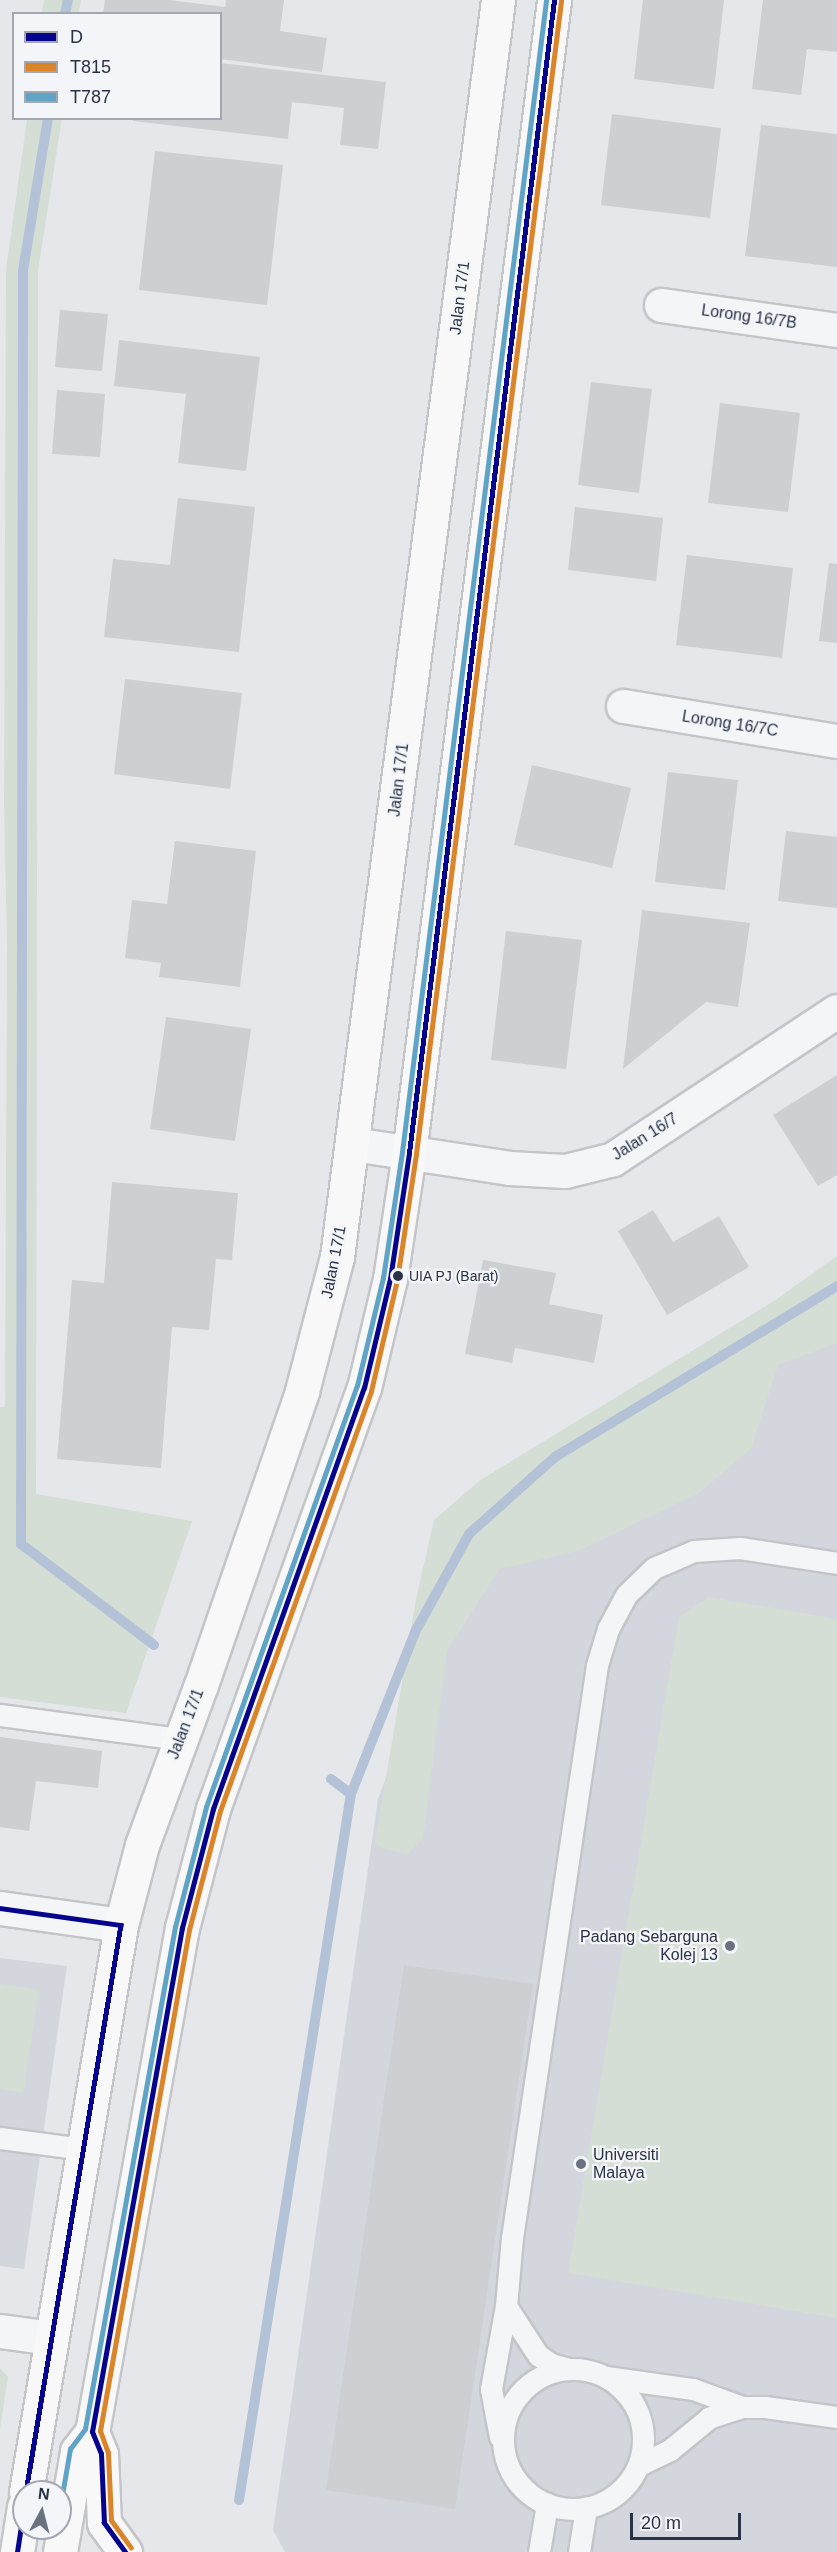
<!DOCTYPE html>
<html>
<head>
<meta charset="utf-8">
<style>
  body { margin:0 }
  #map { position:relative; width:837px; height:2552px; overflow:hidden; background:#e5e7ea; font-family:Helvetica,sans-serif }
  div>[style] { position:absolute }
  .built>* { inset:0; background:#d3d6dd }
  .green>* { inset:0; background:#d5ded5 }
  .stream>* { height:10px; margin:-5px; padding:0 5px; transform-origin:5px; border-radius:5px; background:#b3c2d6 }
  .building>* { inset:0; background:#cdcfd3 }
  .roads { filter:drop-shadow(2px 0 #c3c5c8) drop-shadow(-2px 0 #c3c5c8) drop-shadow(0 2px #c3c5c8) drop-shadow(0 -2px #c3c5c8) }
  .lane>* { height:21px; margin:-10.5px; padding:0 10.5px; transform-origin:10.5px; border-radius:10.5px; background:#f4f5f7 }
  .lane>.ring { margin:-10.5px; padding:0; box-sizing:content-box; background:none; border:21px solid #f4f5f7; border-radius:50% }
  .street>* { height:33px; margin:-16.5px; padding:0 16.5px; transform-origin:16.5px; border-radius:16.5px; background:#f4f5f7 }
  .secondary>* { height:33px; margin:-16.5px; padding:0 16.5px; transform-origin:16.5px; border-radius:16.5px; background:#f8f8f8 }
  .primary>* { height:33px; margin:-16.5px; padding:0 16.5px; transform-origin:16.5px; border-radius:16.5px; background:#f8f8f8 }
  .bus-1>* { height:4.5px; margin:-2.25px; padding:0 2.25px; transform-origin:2.25px; border-radius:2.25px; background:#06038d }
  .bus-2>* { height:4.5px; margin:-2.25px; padding:0 2.25px; transform-origin:2.25px; border-radius:2.25px; background:#db852b }
  .bus-3>* { height:4.5px; margin:-2.25px; padding:0 2.25px; transform-origin:2.25px; border-radius:2.25px; background:#5fa4c7 }
  .dots>* { width:16px; height:16px; translate:-50% -50%; box-sizing:border-box; border:3px solid #f3f5f9; border-radius:50% }
  span { translate:-50% -50%; white-space:nowrap; text-align:center; line-height:1.15; -webkit-text-stroke:4.5px #f3f5f9; paint-order:stroke }
  .bus-label { font-size:14px; color:#2a3345 }
  .left { translate:0 -50%; text-align:left }
  .street-label { font-size:16px; color:#2a3345 }
  .poi-label { font-size:16px; color:#2a3345 }
  .right { translate:-100% -50%; text-align:right }
  .legend { position:absolute; left:12px; top:12px; width:210px; height:108px; box-sizing:border-box; background:#f3f5f9; border:2px solid #a3a7b1; margin:0; padding:8px 10px; list-style:none; font-size:18px; color:#2a3345 }
  .legend li { display:flex; align-items:center; gap:12px; height:30px }
  .legend b { width:30px; border:2px solid #a3a7b1 }
  .north { position:absolute; left:12px; top:2480px; width:60px; height:60px; box-sizing:border-box; background:#f3f5f9; border:2px solid #a3a7b1; border-radius:50%; rotate:7deg; font-size:16px; font-weight:700; line-height:24px; text-align:center; color:#2a3345 }
  .north::after { content:''; display:block; margin:auto; width:21px; height:27px; background:#6b727f; clip-path:polygon(50% 0,100% 100%,50% 72%,0 100%) }
  .scale { position:absolute; left:630px; top:2513px; width:111px; height:27px; box-sizing:border-box; border:3px solid #2a3345; border-top:0; padding-left:8px; font-size:18px; line-height:21px; white-space:nowrap; color:#2a3345; -webkit-text-stroke:4px #f3f5f9; paint-order:stroke }
</style>
</head>
<body>
<div id="map">
  <div class="built">
    <i style="clip-path:polygon(837px 1313px,837px 2552px,285px 2552px,273px 2530px,378px 1799px,438px 1640px,492px 1550px)"></i>
    <i style="clip-path:polygon(0 1958px,67px 1966px,24px 2269px,0 2266px)"></i>
  </div>
  <div class="green">
    <i style="clip-path:polygon(44px 0,81px 0,79px 13px,42px 13px)"></i>
    <i style="clip-path:polygon(62px 118px,38px 271px,36px 1494px,192px 1521px,126px 1713px,0 1697px,0 1407px,5px 1407px,7px 943px,4px 806px,6px 270px,27px 119px)"></i>
    <i style="clip-path:polygon(837px 1256px,837px 1343px,778px 1365px,751px 1449px,699px 1493px,578px 1551px,499px 1569px,447px 1651px,423px 1838px,408px 1854px,383px 1849px,375px 1842px,416px 1599px,434px 1520px,479px 1481px,774px 1301px)"></i>
    <i style="clip-path:polygon(709px 1597px,837px 1619px,837px 2318px,568px 2273px,679px 1617px)"></i>
    <i style="clip-path:polygon(0 1984px,39px 1990px,23px 2093px,0 2089px)"></i>
    <i style="clip-path:polygon(0 2368px,8px 2377px,0 2429px)"></i>
  </div>
  <div class="stream">
    <i style="left:65px;top:14px;width:14px;rotate:-78deg"></i>
    <i style="left:48px;top:118px;width:155px;rotate:99.3deg"></i>
    <i style="left:23px;top:271px;width:1273px;rotate:90.09deg"></i>
    <i style="left:21px;top:1544px;width:167px;rotate:37.2deg"></i>
    <i style="left:331px;top:1779px;width:25px;rotate:37deg"></i>
    <i style="left:239px;top:2500px;width:715px;rotate:-80.99deg"></i>
    <i style="left:351px;top:1794px;width:174px;rotate:-68.4deg"></i>
    <i style="left:415px;top:1632px;width:112px;rotate:-61.1deg"></i>
    <i style="left:469px;top:1534px;width:115px;rotate:-41.8deg"></i>
    <i style="left:555px;top:1457px;width:330px;rotate:-31.2deg"></i>
  </div>
  <div class="building">
    <i style="clip-path:polygon(105px 0,170px 0,225px 7px,226px 0,284px 0,280px 31px,327px 38px,322px 72px,220px 59px,220px 14px,103px 14px)"></i>
    <i style="clip-path:polygon(643px 0,724px 0,714px 89px,634px 79px)"></i>
    <i style="clip-path:polygon(763px 0,837px 0,837px 52px,807px 49px,801px 95px,752px 89px)"></i>
    <i style="clip-path:polygon(220px 63px,386px 82px,378px 149px,340px 145px,344px 108px,292px 102px,288px 139px,133px 121px,133px 118px,220px 118px)"></i>
    <i style="clip-path:polygon(612px 114px,721px 128px,710px 218px,601px 205px)"></i>
    <i style="clip-path:polygon(761px 125px,837px 134px,837px 267px,745px 256px)"></i>
    <i style="clip-path:polygon(155px 151px,283px 165px,267px 305px,139px 290px)"></i>
    <i style="clip-path:polygon(60px 310px,108px 314px,102px 371px,55px 367px)"></i>
    <i style="clip-path:polygon(119px 340px,260px 357px,246px 471px,178px 463px,186px 394px,114px 386px)"></i>
    <i style="clip-path:polygon(591px 382px,652px 389px,639px 493px,578px 485px)"></i>
    <i style="clip-path:polygon(57px 390px,105px 394px,100px 457px,52px 454px)"></i>
    <i style="clip-path:polygon(720px 403px,800px 413px,788px 512px,708px 503px)"></i>
    <i style="clip-path:polygon(178px 498px,255px 507px,239px 652px,104px 637px,113px 559px,170px 565px)"></i>
    <i style="clip-path:polygon(575px 507px,663px 518px,656px 581px,568px 570px)"></i>
    <i style="clip-path:polygon(687px 555px,793px 568px,782px 658px,676px 645px)"></i>
    <i style="clip-path:polygon(829px 563px,837px 564px,837px 643px,819px 641px)"></i>
    <i style="clip-path:polygon(125px 679px,242px 693px,230px 789px,114px 774px)"></i>
    <i style="clip-path:polygon(532px 765px,631px 788px,612px 868px,514px 845px)"></i>
    <i style="clip-path:polygon(668px 772px,738px 780px,725px 890px,655px 882px)"></i>
    <i style="clip-path:polygon(786px 831px,837px 837px,837px 908px,778px 901px)"></i>
    <i style="clip-path:polygon(175px 841px,256px 851px,240px 987px,159px 977px,161px 963px,125px 958px,132px 900px,167px 904px)"></i>
    <i style="clip-path:polygon(642px 910px,750px 923px,738px 1007px,706px 1002px,623px 1069px)"></i>
    <i style="clip-path:polygon(506px 931px,582px 940px,566px 1069px,491px 1060px)"></i>
    <i style="clip-path:polygon(166px 1017px,251px 1029px,235px 1141px,150px 1129px)"></i>
    <i style="clip-path:polygon(837px 1075px,837px 1175px,818px 1186px,773px 1115px)"></i>
    <i style="clip-path:polygon(112px 1182px,238px 1193px,232px 1260px,216px 1259px,209px 1330px,172px 1327px,161px 1468px,57px 1459px,72px 1280px,104px 1283px)"></i>
    <i style="clip-path:polygon(653px 1210px,673px 1242px,719px 1216px,749px 1267px,667px 1315px,618px 1231px)"></i>
    <i style="clip-path:polygon(483px 1260px,556px 1273px,549px 1304px,603px 1315px,594px 1363px,515px 1348px,512px 1363px,465px 1354px)"></i>
    <i style="clip-path:polygon(0 1737px,102px 1751px,98px 1788px,36px 1781px,29px 1831px,0 1827px)"></i>
    <i style="clip-path:polygon(404px 1965px,533px 1984px,455px 2509px,326px 2490px)"></i>
  </div>
  <div class="roads">
    <div class="lane">
      <i style="left:0;top:1715px;width:183px;rotate:7.6deg"></i>
      <i style="left:0;top:2138px;width:84px;rotate:7.5deg"></i>
      <i style="left:506px;top:2306px;width:68px;rotate:-85deg"></i>
      <i style="left:512px;top:2238px;width:579px;rotate:-81.56deg"></i>
      <i style="left:597px;top:1665px;width:38px;rotate:-73deg"></i>
      <i style="left:608px;top:1629px;width:38px;rotate:-62deg"></i>
      <i style="left:626px;top:1595px;width:39px;rotate:-44deg"></i>
      <i style="left:654px;top:1568px;width:43px;rotate:-23deg"></i>
      <i style="left:694px;top:1551px;width:46px;rotate:-3.7deg"></i>
      <i style="left:740px;top:1548px;width:98px;rotate:8.8deg"></i>
      <i class="ring" style="left:503px;top:2369px;width:119px;height:119px"></i>
      <i style="left:606px;top:2377px;width:88px;rotate:7.9deg"></i>
      <i style="left:693px;top:2389px;width:52px;rotate:20.2deg"></i>
      <i style="left:742px;top:2407px;width:35px;rotate:162deg"></i>
      <i style="left:709px;top:2418px;width:50px;rotate:140.6deg"></i>
      <i style="left:670px;top:2450px;width:34px;rotate:154deg"></i>
      <i style="left:742px;top:2407px;width:23px"></i>
      <i style="left:765px;top:2407px;width:73px;rotate:7.9deg"></i>
      <i style="left:500px;top:2437px;width:49px;rotate:-100.6deg"></i>
      <i style="left:491px;top:2389px;width:84px;rotate:-79.8deg"></i>
      <i style="left:506px;top:2306px;width:59px;rotate:56.9deg"></i>
      <i style="left:538px;top:2355px;width:16px;rotate:35deg"></i>
      <i style="left:551px;top:2364px;width:18px;rotate:16deg"></i>
      <i style="left:539px;top:2552px;width:49px;rotate:-80.5deg"></i>
      <i style="left:579px;top:2552px;width:45px;rotate:-81deg"></i>
    </div>
    <div class="street">
      <i style="left:661px;top:305px;width:178px;rotate:8.1deg"></i>
      <i style="left:623px;top:706px;width:217px;rotate:9.3deg"></i>
      <i style="left:353px;top:1144px;width:158px;rotate:8.7deg"></i>
      <i style="left:509px;top:1168px;width:56px;rotate:3.1deg"></i>
      <i style="left:565px;top:1171px;width:49px;rotate:-14deg"></i>
      <i style="left:613px;top:1159px;width:268px;rotate:-33.5deg"></i>
      <i style="left:0;top:1908px;width:122px;rotate:8deg"></i>
      <i style="left:0;top:2331px;width:51px;rotate:7.8deg"></i>
    </div>
    <div class="secondary">
      <i style="left:26px;top:2492px;width:575px;rotate:-80.49deg"></i>
      <i style="left:121px;top:1925px;width:83px;rotate:-75.3deg"></i>
      <i style="left:142px;top:1845px;width:171px;rotate:-69.8deg"></i>
      <i style="left:201px;top:1685px;width:311px;rotate:-71deg"></i>
      <i style="left:302px;top:1391px;width:138px;rotate:-75.4deg"></i>
      <i style="left:337px;top:1257px;width:1267px;rotate:-82.7deg"></i>
      <i style="left:17px;top:2552px;width:46px;rotate:-81.2deg"></i>
      <i style="left:60px;top:2552px;width:102px;rotate:-80.4deg"></i>
      <i style="left:77px;top:2451px;width:24px;rotate:-52deg"></i>
      <i style="left:92px;top:2432px;width:512px;rotate:-79.88deg"></i>
      <i style="left:182px;top:1928px;width:123px;rotate:-75.4deg"></i>
      <i style="left:213px;top:1809px;width:447px;rotate:-70.3deg"></i>
      <i style="left:364px;top:1388px;width:112px;rotate:-76.6deg"></i>
      <i style="left:390px;top:1279px;width:127px;rotate:-81.4deg"></i>
      <i style="left:409px;top:1153px;width:1162px;rotate:-82.83deg"></i>
    </div>
    <div class="primary">
      <i style="left:92px;top:2432px;width:24px;rotate:68deg"></i>
      <i style="left:101px;top:2454px;width:69px;rotate:87.5deg"></i>
      <i style="left:104px;top:2523px;width:36px;rotate:54deg"></i>
    </div>
  </div>
  <div class="bus-1">
    <i style="left:0;top:1908px;width:122px;rotate:8deg"></i>
    <i style="left:121px;top:1925px;width:575px;rotate:99.51deg"></i>
    <i style="left:17px;top:2552px;width:46px;rotate:-81.2deg"></i>
    <i style="left:125px;top:2552px;width:36px;rotate:-126deg"></i>
    <i style="left:104px;top:2523px;width:69px;rotate:-92.5deg"></i>
    <i style="left:101px;top:2454px;width:24px;rotate:-112deg"></i>
    <i style="left:92px;top:2432px;width:512px;rotate:-79.88deg"></i>
    <i style="left:182px;top:1928px;width:123px;rotate:-75.4deg"></i>
    <i style="left:213px;top:1809px;width:447px;rotate:-70.3deg"></i>
    <i style="left:364px;top:1388px;width:112px;rotate:-76.6deg"></i>
    <i style="left:390px;top:1279px;width:127px;rotate:-81.4deg"></i>
    <i style="left:409px;top:1153px;width:1162px;rotate:-82.83deg"></i>
  </div>
  <div class="bus-2">
    <i style="left:131px;top:2548px;width:34px;rotate:-126deg"></i>
    <i style="left:111px;top:2520px;width:67px;rotate:-92.6deg"></i>
    <i style="left:108px;top:2453px;width:23px;rotate:-110deg"></i>
    <i style="left:100px;top:2431px;width:509px;rotate:-79.93deg"></i>
    <i style="left:189px;top:1930px;width:123px;rotate:-75.4deg"></i>
    <i style="left:220px;top:1811px;width:446px;rotate:-70.2deg"></i>
    <i style="left:371px;top:1391px;width:114px;rotate:-76.8deg"></i>
    <i style="left:397px;top:1280px;width:127px;rotate:-81.4deg"></i>
    <i style="left:416px;top:1154px;width:1162px;rotate:-82.83deg"></i>
  </div>
  <div class="bus-3">
    <i style="left:60px;top:2507px;width:59px;rotate:-80.2deg"></i>
    <i style="left:70px;top:2449px;width:25px;rotate:-53deg"></i>
    <i style="left:85px;top:2429px;width:510px;rotate:-79.84deg"></i>
    <i style="left:175px;top:1927px;width:124px;rotate:-75.5deg"></i>
    <i style="left:206px;top:1807px;width:447px;rotate:-70.3deg"></i>
    <i style="left:357px;top:1386px;width:111px;rotate:-76.5deg"></i>
    <i style="left:383px;top:1278px;width:127px;rotate:-81.4deg"></i>
    <i style="left:402px;top:1152px;width:1161px;rotate:-82.87deg"></i>
  </div>
  <div class="dots">
    <i style="left:398px;top:1276px;background:#2a3345"></i>
    <i style="left:730px;top:1946px;background:#6b727f"></i>
    <i style="left:581px;top:2164px;background:#6b727f"></i>
  </div>
  <div class="bus-label">
    <span class="left" style="left:409px;top:1276px">UIA PJ (Barat)</span>
  </div>
  <div class="street-label">
    <span style="left:460px;top:298px;rotate:-83deg">Jalan 17/1</span>
    <span style="left:749px;top:317px;rotate:8deg">Lorong 16/7B</span>
    <span style="left:730px;top:724px;rotate:9deg">Lorong 16/7C</span>
    <span style="left:399px;top:780px;rotate:-83deg">Jalan 17/1</span>
    <span style="left:645px;top:1137px;rotate:-32deg">Jalan 16/7</span>
    <span style="left:334px;top:1262px;rotate:-79deg">Jalan 17/1</span>
    <span style="left:186px;top:1724px;rotate:-69deg">Jalan 17/1</span>
  </div>
  <div class="poi-label">
    <span class="right" style="left:718px;top:1946px">Padang Sebarguna<br>Kolej 13</span>
    <span class="left" style="left:593px;top:2164px">Universiti<br>Malaya</span>
  </div>
  <ul class="legend">
  <li><b style="height:8px;background:#06038d"></b>D</li>
  <li><b style="height:8px;background:#db852b"></b>T815</li>
  <li><b style="height:8px;background:#5fa4c7"></b>T787</li>
  </ul>
  <div class="north">N</div>
  <div class="scale">20 m</div>
</div>
</body>
</html>
